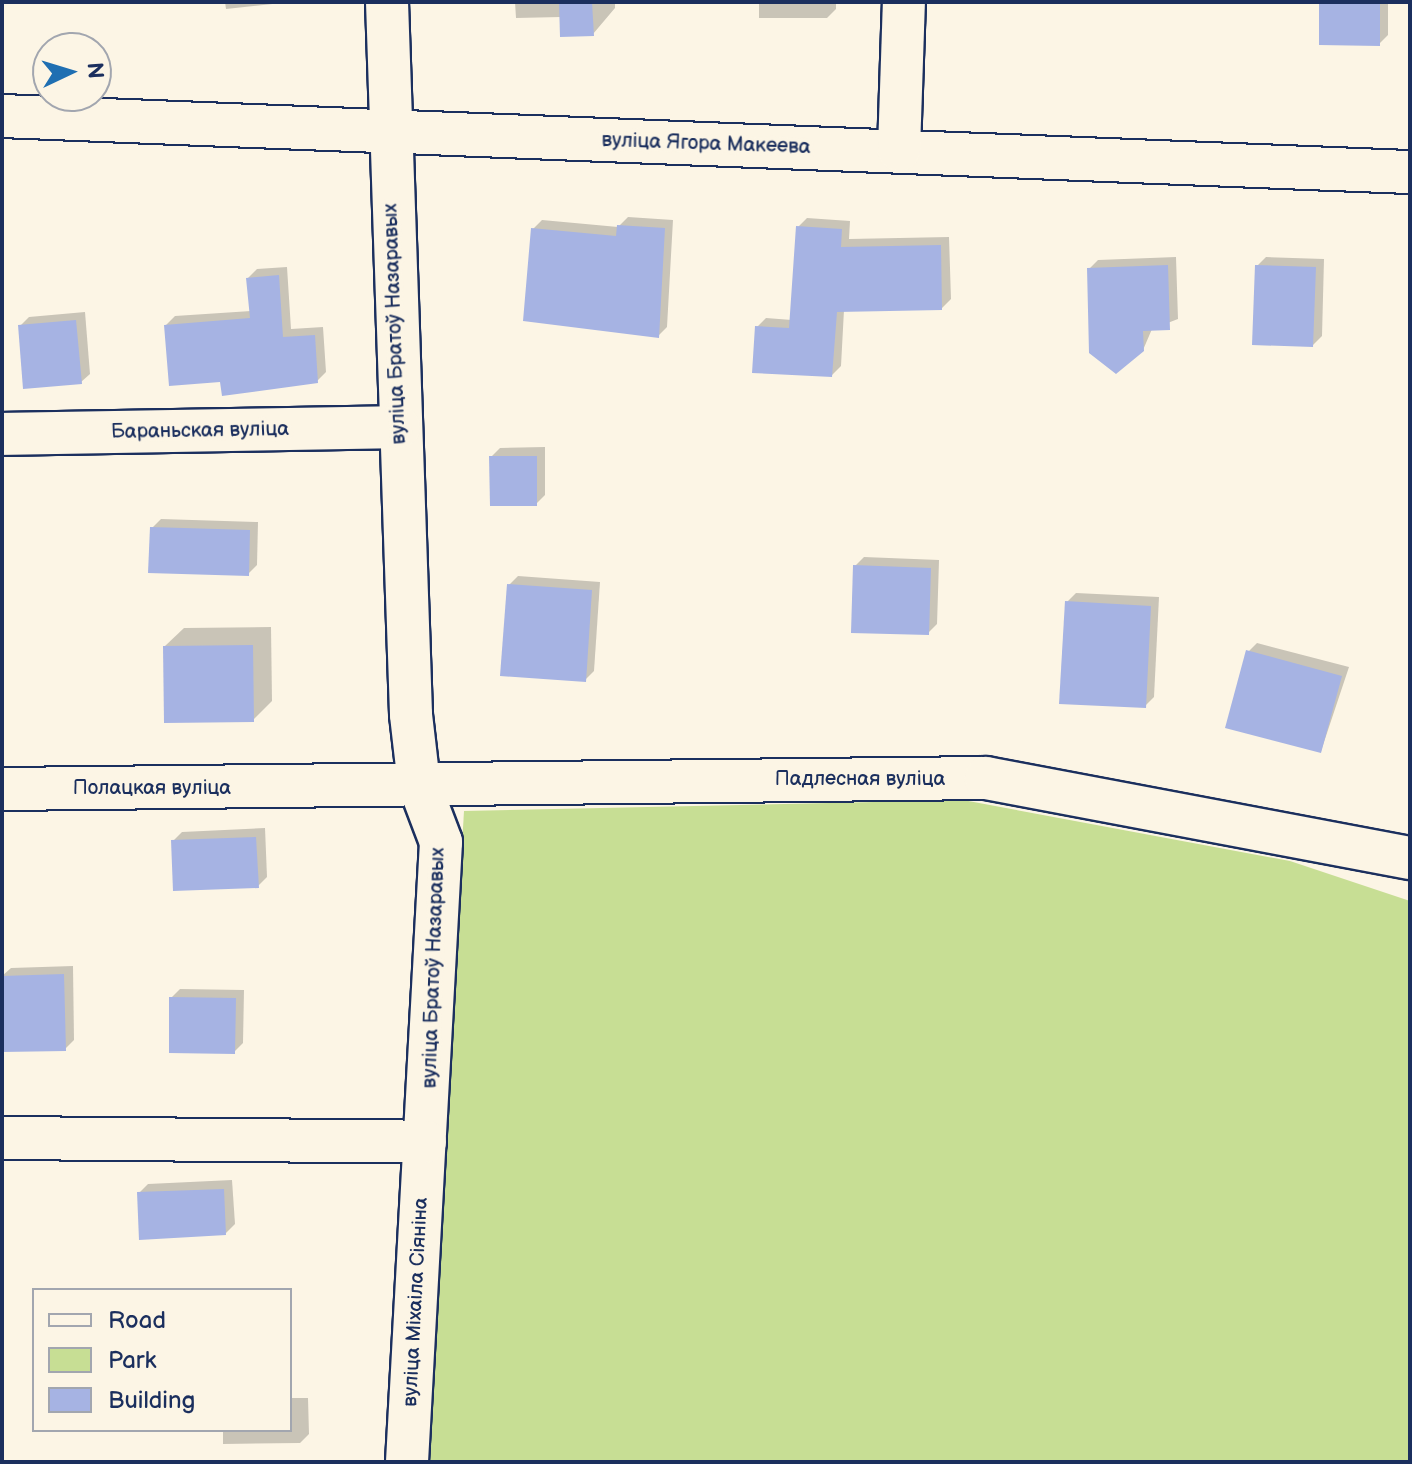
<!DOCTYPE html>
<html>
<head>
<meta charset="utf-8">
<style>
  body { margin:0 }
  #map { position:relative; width:1412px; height:1464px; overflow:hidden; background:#fcf5e5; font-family:"Balsamiq Sans",sans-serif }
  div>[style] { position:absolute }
  .green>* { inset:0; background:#c7de94 }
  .shadow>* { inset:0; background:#0003 }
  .building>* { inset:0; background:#a6b3e3 }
  .roads { filter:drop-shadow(2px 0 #1b2f5e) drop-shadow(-2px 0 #1b2f5e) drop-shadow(0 2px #1b2f5e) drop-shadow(0 -2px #1b2f5e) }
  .minor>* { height:42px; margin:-21px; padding:0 21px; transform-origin:21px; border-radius:21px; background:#fcf5e5 }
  span { translate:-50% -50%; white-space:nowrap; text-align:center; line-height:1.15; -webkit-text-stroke:8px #fcf5e5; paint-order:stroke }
  .street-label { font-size:20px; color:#1b2f5e }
  .frame { position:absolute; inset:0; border:4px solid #1b2f5e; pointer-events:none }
  .legend { position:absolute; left:32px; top:1288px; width:260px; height:144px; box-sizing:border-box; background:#fcf5e5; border:2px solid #a2a6af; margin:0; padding:10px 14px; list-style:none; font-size:24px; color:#1b2f5e }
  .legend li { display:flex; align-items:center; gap:16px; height:40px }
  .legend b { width:40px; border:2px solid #a2a6af }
  .north { position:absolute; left:32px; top:32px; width:80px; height:80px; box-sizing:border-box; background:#fcf5e5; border:2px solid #a2a6af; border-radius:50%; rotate:86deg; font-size:22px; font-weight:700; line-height:32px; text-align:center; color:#1b2f5e }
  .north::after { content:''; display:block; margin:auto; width:28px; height:36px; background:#1f6fb2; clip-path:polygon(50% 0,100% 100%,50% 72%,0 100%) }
</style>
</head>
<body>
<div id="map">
  <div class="green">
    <i style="clip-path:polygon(963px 800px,1290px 861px,1410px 901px,1410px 1462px,426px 1462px,464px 811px)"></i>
  </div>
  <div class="shadow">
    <i style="clip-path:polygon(225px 2px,291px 2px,226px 9px)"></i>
    <i style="clip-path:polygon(515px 2px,615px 2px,615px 8px,593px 34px,561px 17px,516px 18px)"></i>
    <i style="clip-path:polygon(759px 2px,836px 2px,836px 9px,827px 18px,759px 18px)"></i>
    <i style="clip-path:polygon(1321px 2px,1388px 2px,1388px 35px,1379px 44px)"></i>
    <i style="clip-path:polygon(628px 217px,673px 220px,667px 327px,658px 336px,533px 229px,542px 220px,618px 227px)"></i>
    <i style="clip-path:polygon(807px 218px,850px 221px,849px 239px,949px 237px,951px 299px,942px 308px,844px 310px,841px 366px,832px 375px,757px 327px,766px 318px,792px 320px,798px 227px)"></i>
    <i style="clip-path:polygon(1176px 257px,1178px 319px,1152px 329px,1143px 350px,1089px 269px,1098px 260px)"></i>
    <i style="clip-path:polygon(1266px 257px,1324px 259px,1322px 336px,1313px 345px,1257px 266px)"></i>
    <i style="clip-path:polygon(287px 267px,291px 329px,323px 327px,326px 372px,317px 381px,222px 380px,166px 325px,175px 316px,251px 311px,248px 278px,257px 269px)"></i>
    <i style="clip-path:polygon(85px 312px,90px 374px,81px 382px,20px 326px,29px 317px)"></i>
    <i style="clip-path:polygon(545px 447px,545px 495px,536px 504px,491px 457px,500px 448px)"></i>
    <i style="clip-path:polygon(161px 519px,258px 522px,257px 565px,248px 574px,152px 528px)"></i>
    <i style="clip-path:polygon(864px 557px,939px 560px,937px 624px,928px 633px,855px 566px)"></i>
    <i style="clip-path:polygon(518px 576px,600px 582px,594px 671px,585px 680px,509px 585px)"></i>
    <i style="clip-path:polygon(1076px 593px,1159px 597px,1154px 697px,1145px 706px,1067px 602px)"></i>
    <i style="clip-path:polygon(271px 627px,272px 701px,253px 720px,165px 646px,184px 628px)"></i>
    <i style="clip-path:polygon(1257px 643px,1349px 667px,1321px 751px,1248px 652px)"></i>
    <i style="clip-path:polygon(265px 828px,267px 877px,258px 886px,173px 841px,182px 832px)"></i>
    <i style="clip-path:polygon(73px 966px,74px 1040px,65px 1049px,2px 976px,11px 968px)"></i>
    <i style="clip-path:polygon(180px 989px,244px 990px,243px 1043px,234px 1052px,171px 998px)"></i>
    <i style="clip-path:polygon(232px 1180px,235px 1224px,226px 1233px,139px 1193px,148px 1184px)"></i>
    <i style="clip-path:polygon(290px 1398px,308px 1398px,309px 1434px,300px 1443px,223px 1444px,223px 1430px,290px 1430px)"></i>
  </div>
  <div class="building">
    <i style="clip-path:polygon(559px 2px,592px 2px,594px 36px,560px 37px)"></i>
    <i style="clip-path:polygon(1319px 2px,1380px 2px,1380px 46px,1319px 45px)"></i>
    <i style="clip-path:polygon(617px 225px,665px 228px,659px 338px,523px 321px,531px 228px,616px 236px)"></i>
    <i style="clip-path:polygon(796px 226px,842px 229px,841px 247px,941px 245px,942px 310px,837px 312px,832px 377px,752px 373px,755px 326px,789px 328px)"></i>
    <i style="clip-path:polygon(1168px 265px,1170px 330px,1143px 331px,1144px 351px,1116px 374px,1089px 353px,1087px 268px)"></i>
    <i style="clip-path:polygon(1255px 265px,1316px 267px,1313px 347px,1252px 345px)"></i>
    <i style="clip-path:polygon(279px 275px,283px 337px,315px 335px,318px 383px,222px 396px,220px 382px,169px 386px,164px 325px,250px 318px,246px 278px)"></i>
    <i style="clip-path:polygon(76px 320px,82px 384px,23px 389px,18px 325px)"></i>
    <i style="clip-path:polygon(489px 456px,537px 456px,537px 506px,490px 506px)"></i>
    <i style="clip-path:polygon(150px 527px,250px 530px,249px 576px,148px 573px)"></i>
    <i style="clip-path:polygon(853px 565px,931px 568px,929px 635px,851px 633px)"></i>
    <i style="clip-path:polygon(507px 584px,592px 590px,586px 682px,500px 676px)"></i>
    <i style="clip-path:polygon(1065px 601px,1151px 606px,1146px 708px,1059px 704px)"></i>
    <i style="clip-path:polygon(253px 645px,254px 722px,164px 723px,163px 646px)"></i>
    <i style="clip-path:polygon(1246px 650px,1342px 676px,1321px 753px,1225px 728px)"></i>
    <i style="clip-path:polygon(256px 837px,259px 888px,173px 891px,171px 840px)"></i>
    <i style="clip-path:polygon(64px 974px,66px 1051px,2px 1052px,2px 976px)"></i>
    <i style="clip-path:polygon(169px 997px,236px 998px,235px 1054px,169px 1053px)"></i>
    <i style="clip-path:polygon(224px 1189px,226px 1235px,139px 1240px,137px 1192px)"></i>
  </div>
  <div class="roads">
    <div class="minor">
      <i style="left:387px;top:2px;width:713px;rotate:88.07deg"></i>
      <i style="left:411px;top:715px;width:69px;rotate:83.4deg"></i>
      <i style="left:419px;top:784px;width:62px;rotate:69.2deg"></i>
      <i style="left:441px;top:842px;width:621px;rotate:93.14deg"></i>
      <i style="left:2px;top:116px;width:1409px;rotate:2.28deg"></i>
      <i style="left:899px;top:150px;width:148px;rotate:-88.1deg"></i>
      <i style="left:2px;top:434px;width:397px;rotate:-1deg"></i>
      <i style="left:2px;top:789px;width:984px;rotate:-0.64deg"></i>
      <i style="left:986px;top:778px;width:431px;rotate:10.7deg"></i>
      <i style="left:2px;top:1138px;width:423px;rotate:0.5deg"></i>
    </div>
  </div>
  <div class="street-label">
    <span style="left:706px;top:144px;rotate:2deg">вуліца Ягора Макеева</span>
    <span style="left:395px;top:324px;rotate:-92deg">вуліца Братоў Назаравых</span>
    <span style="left:200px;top:431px;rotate:-1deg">Бараньская вуліца</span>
    <span style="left:860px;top:779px">Падлесная вуліца</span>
    <span style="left:152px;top:788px">Полацкая вуліца</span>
    <span style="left:434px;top:968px;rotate:-88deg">вуліца Братоў Назаравых</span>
    <span style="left:416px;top:1302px;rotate:-87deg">вуліца Міхаіла Сіяніна</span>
  </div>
  <div class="frame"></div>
  <ul class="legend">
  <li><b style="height:10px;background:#fcf5e5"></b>Road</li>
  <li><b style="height:22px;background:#c7de94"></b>Park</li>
  <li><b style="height:22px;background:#a6b3e3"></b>Building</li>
  </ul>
  <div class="north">N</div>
</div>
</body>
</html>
